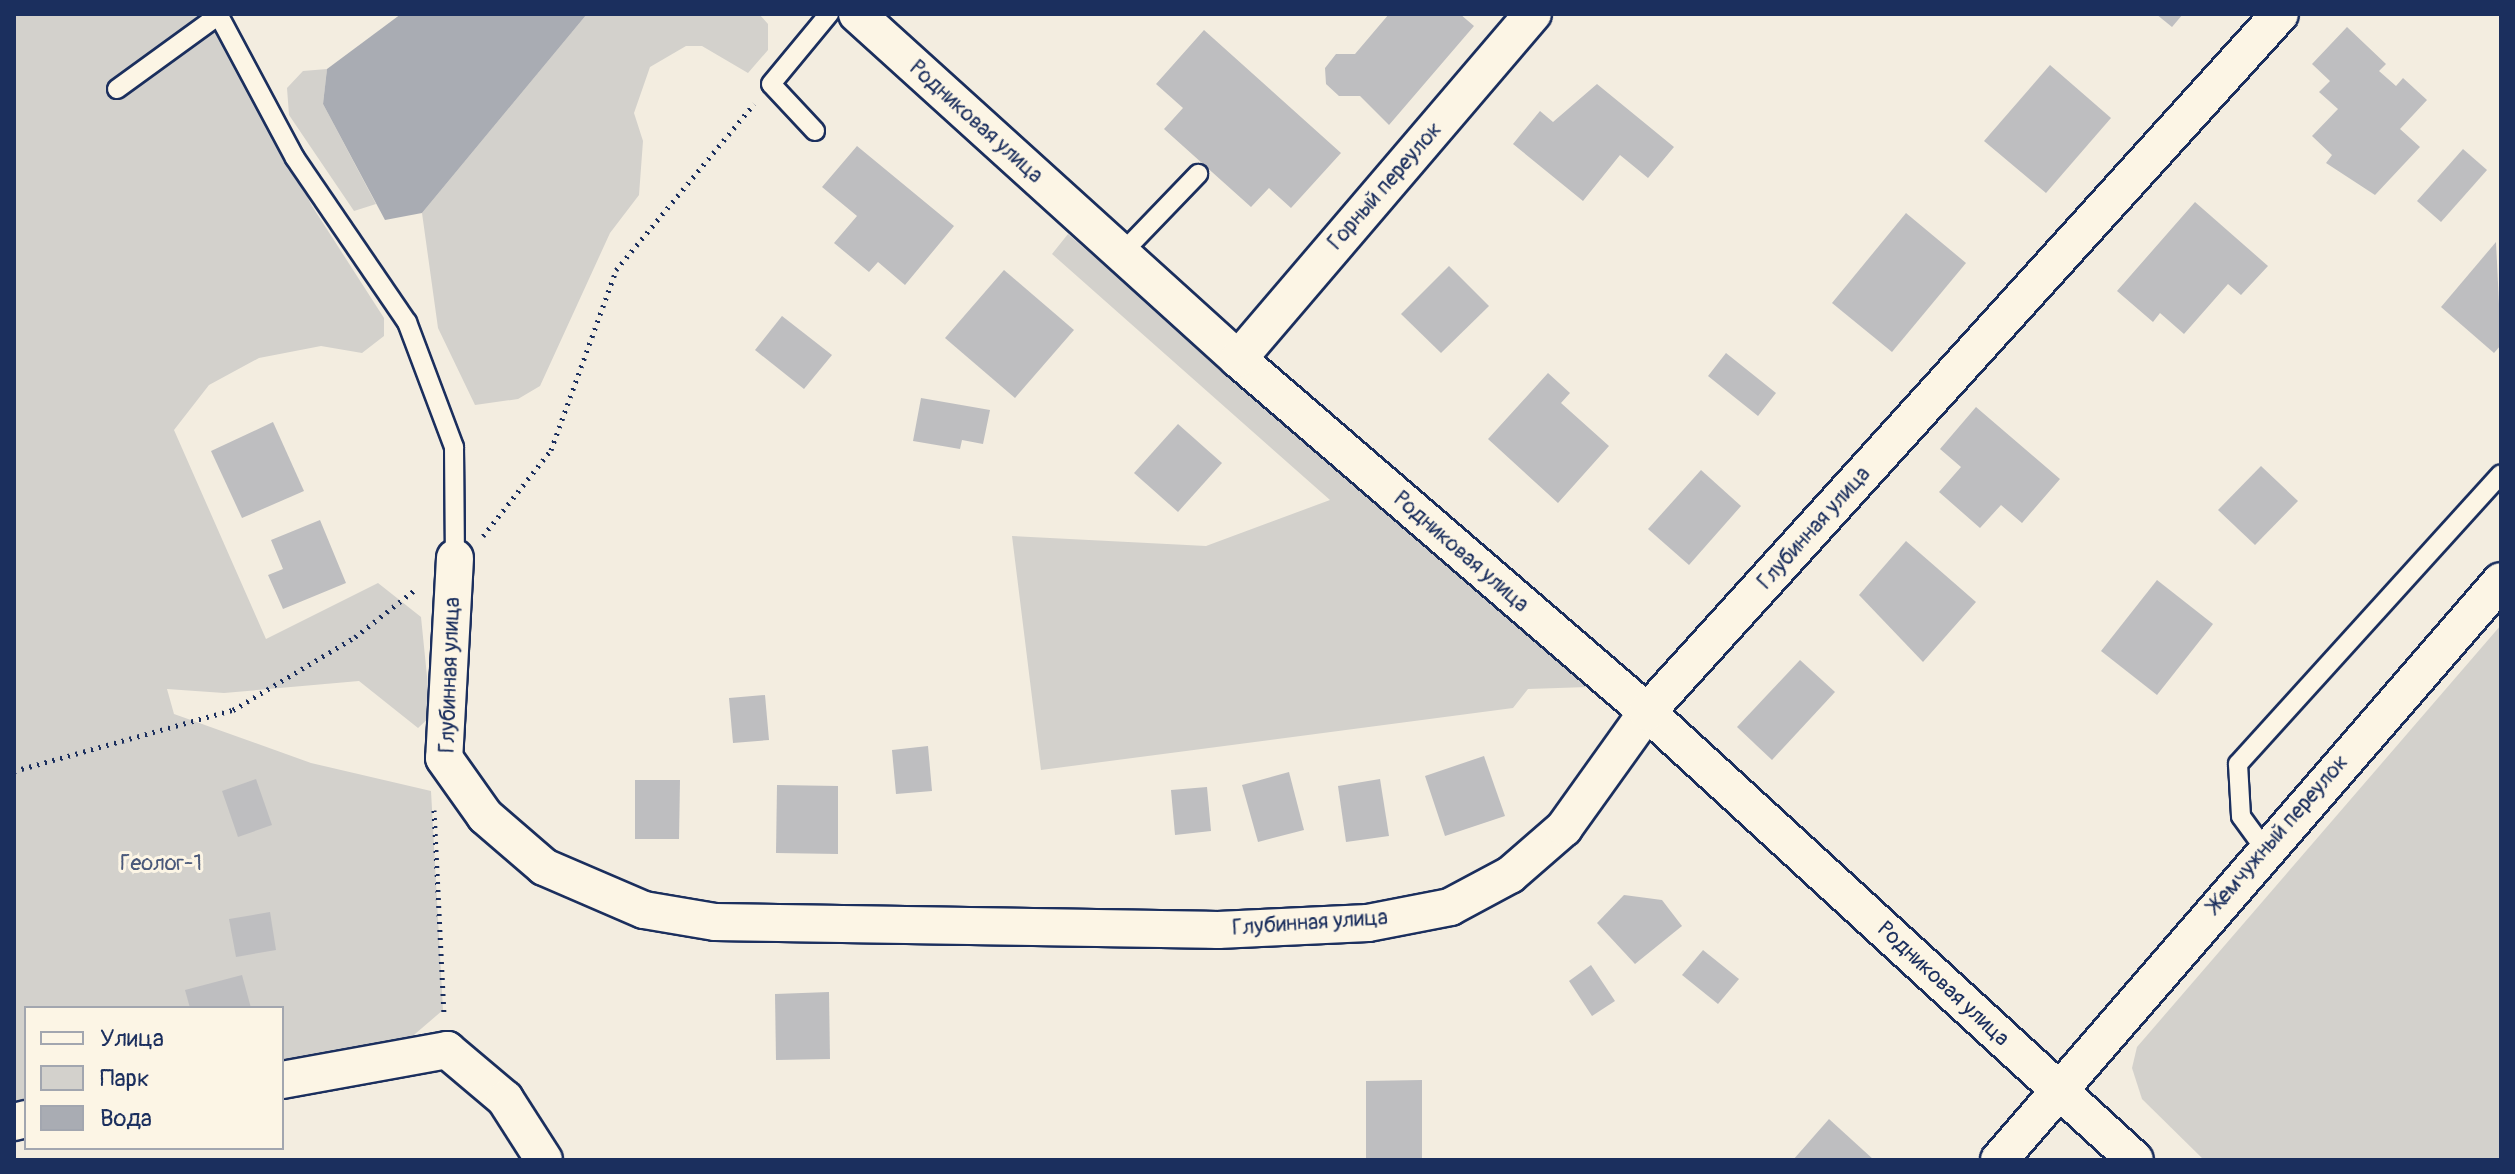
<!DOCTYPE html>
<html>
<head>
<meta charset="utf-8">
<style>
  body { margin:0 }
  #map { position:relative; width:2515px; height:1174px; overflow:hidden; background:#f3ede0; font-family:Pangolin,sans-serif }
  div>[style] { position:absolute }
  .green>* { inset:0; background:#d3d1cc }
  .water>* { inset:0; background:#a9acb3 }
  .building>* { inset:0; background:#bebec0 }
  .path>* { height:5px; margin-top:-2.5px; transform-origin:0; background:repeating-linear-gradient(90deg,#1b2f5e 0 2px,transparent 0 8px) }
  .roads { filter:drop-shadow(2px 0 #1b2f5e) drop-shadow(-2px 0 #1b2f5e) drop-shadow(0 2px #1b2f5e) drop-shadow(0 -2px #1b2f5e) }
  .lane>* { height:18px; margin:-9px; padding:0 9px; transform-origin:9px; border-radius:9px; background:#fcf5e5 }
  .street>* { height:36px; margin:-18px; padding:0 18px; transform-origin:18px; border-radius:18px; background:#fcf5e5 }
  span { translate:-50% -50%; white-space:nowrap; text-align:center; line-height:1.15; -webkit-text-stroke:6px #fcf5e5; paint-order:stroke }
  .street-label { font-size:22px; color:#1b2f5e }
  .park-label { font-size:22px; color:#49587a }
  .frame { position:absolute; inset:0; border:16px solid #1b2f5e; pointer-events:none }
  .legend { position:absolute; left:24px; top:1006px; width:260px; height:144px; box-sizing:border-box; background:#fcf5e5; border:2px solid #a2a6af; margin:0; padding:10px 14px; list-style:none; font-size:24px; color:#1b2f5e }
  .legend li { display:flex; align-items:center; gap:16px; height:40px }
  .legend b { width:40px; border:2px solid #a2a6af }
</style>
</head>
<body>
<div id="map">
  <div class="green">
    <i style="clip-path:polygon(14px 14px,211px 14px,312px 206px,384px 318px,384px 336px,362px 353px,321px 346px,259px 358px,209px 385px,174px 430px,266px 639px,378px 583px,421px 617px,431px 716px,418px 728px,359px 681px,224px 693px,167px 689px,174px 714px,311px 763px,431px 791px,443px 1010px,401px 1046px,282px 1070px,282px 1008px,26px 1008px,26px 1109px,14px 1111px)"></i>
    <i style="clip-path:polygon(587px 14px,759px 14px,768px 24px,768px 50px,748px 73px,702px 46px,686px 46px,650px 67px,634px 113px,643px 141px,639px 195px,610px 233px,540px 386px,518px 399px,475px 405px,438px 328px,422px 213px)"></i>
    <i style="clip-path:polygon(327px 69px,323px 104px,376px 204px,354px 211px,289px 115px,287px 88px,303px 71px)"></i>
    <i style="clip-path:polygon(1068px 234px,1588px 687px,1528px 689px,1513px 708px,1041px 770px,1012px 536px,1206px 546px,1330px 500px,1052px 254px)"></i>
    <i style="clip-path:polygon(2501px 625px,2501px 1160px,2204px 1160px,2142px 1099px,2132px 1068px,2137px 1047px)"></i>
  </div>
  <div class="water">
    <i style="clip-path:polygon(401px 14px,587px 14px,422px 213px,385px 220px,323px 104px,327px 69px)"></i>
  </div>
  <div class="building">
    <i style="clip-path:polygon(1389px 14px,1460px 14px,1474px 26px,1389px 125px,1360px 96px,1339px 96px,1326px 84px,1325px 68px,1336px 54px,1355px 54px)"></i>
    <i style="clip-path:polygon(2156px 14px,2183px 14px,2172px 27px)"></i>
    <i style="clip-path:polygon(2347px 27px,2386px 64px,2379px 71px,2396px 86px,2403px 78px,2427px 100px,2400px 129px,2420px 147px,2375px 195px,2326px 163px,2332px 155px,2312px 136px,2338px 109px,2319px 92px,2330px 81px,2312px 64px)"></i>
    <i style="clip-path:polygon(1204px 30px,1341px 153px,1291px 208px,1269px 188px,1251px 207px,1164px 129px,1183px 108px,1156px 84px)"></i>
    <i style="clip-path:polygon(2050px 65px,2111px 118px,2046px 193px,1984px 141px)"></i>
    <i style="clip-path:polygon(1597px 84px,1674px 147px,1648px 178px,1620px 155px,1583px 201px,1513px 144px,1540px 111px,1553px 122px)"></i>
    <i style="clip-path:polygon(857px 146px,954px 226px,905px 285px,878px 262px,869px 272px,834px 243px,857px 216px,822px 187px)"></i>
    <i style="clip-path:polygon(2463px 149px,2487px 170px,2441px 222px,2417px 201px)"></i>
    <i style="clip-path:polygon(2195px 202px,2268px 266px,2241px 295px,2228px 284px,2184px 334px,2160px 313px,2153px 322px,2117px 291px)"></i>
    <i style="clip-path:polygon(1906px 213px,1966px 263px,1892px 352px,1832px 303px)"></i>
    <i style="clip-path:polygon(2496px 242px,2501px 345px,2494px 353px,2441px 307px)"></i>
    <i style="clip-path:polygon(1449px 266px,1489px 306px,1441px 353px,1401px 314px)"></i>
    <i style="clip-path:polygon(1004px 270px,1074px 330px,1015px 398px,945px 338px)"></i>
    <i style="clip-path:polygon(782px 316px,832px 355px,804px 389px,755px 350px)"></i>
    <i style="clip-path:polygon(1726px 353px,1776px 393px,1758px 416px,1708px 376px)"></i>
    <i style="clip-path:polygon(1548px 373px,1570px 393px,1561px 403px,1609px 446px,1558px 503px,1488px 439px)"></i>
    <i style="clip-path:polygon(921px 398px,990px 410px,983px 444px,962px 440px,960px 449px,913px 441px)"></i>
    <i style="clip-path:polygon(1976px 407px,2060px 479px,2022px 523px,2001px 505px,1980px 528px,1939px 492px,1961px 467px,1940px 449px)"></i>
    <i style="clip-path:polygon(273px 422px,304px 491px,242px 518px,211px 451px)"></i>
    <i style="clip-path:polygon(1178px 424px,1222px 463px,1178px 512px,1134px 473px)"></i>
    <i style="clip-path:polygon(2261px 466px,2298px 501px,2255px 545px,2218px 510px)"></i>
    <i style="clip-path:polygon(1701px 470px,1741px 506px,1689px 565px,1648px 529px)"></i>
    <i style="clip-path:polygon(320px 520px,346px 583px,283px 609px,268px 575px,283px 569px,271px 540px)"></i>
    <i style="clip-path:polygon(1906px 541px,1976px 602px,1923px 662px,1859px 595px)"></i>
    <i style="clip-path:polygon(2157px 580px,2213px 624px,2157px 695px,2101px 651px)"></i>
    <i style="clip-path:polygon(1800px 660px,1835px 692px,1772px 760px,1737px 727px)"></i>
    <i style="clip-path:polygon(765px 695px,769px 740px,733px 743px,729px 698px)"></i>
    <i style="clip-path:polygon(928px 746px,932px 791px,896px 794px,892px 750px)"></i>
    <i style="clip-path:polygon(1484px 756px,1505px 816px,1445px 836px,1425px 776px)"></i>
    <i style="clip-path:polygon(1289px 772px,1304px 830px,1258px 842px,1242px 785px)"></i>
    <i style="clip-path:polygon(256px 779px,272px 825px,238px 837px,222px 791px)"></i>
    <i style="clip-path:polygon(1380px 779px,1389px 836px,1346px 842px,1338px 786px)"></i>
    <i style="clip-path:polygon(635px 780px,680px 780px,679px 839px,635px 839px)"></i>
    <i style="clip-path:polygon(777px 785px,838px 786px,838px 854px,776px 853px)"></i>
    <i style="clip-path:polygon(1207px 787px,1211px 831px,1175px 835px,1171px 790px)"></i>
    <i style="clip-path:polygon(1624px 895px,1662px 900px,1682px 926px,1635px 964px,1597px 923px)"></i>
    <i style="clip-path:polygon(270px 912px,276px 950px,236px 957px,229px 919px)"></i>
    <i style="clip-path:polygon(1703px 950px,1739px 979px,1718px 1004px,1682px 975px)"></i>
    <i style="clip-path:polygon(1591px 965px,1615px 1001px,1592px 1016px,1569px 981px)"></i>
    <i style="clip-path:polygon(242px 975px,251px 1008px,190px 1008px,185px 990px)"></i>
    <i style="clip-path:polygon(829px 992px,830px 1059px,776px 1060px,775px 994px)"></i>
    <i style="clip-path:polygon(1422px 1080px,1422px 1160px,1366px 1160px,1366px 1081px)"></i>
    <i style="clip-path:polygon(1829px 1119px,1874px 1160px,1793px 1160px)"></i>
  </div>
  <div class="path">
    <i style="left:483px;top:536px;width:110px;rotate:-51.7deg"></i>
    <i style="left:551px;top:450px;width:191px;rotate:-70.1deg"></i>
    <i style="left:616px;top:270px;width:216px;rotate:-50.3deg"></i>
    <i style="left:14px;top:771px;width:227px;rotate:-15.6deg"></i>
    <i style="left:233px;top:710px;width:142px;rotate:-30.9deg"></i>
    <i style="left:355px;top:637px;width:78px;rotate:-38.2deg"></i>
    <i style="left:434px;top:810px;width:205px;rotate:87.2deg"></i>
  </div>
  <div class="roads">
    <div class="lane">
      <i style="left:218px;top:14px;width:163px;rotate:61.9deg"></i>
      <i style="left:295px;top:158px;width:199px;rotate:55.7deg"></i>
      <i style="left:407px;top:322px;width:134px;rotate:69.4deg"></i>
      <i style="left:454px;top:447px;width:111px;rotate:89.5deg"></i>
      <i style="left:117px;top:89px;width:126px;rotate:-36deg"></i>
      <i style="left:815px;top:131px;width:64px;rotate:-133.1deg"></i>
      <i style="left:771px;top:84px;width:91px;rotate:-50.4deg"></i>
      <i style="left:1122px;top:253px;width:110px;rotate:-46.1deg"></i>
      <i style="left:2264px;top:848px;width:39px;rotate:-126deg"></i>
      <i style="left:2241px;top:816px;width:52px;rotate:-93.3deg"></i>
      <i style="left:2238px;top:764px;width:391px;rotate:-47.8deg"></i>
    </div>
    <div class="street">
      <i style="left:857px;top:14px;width:514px;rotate:42.16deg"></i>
      <i style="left:1238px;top:359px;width:540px;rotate:40.8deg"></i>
      <i style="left:1647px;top:712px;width:662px;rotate:42.55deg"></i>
      <i style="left:1238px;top:359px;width:454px;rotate:-49.5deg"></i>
      <i style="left:455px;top:558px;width:200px;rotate:93.1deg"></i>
      <i style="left:444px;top:758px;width:71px;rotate:54.7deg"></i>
      <i style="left:485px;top:816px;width:78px;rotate:40.8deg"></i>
      <i style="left:544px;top:867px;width:109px;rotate:23.3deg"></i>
      <i style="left:644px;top:910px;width:72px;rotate:9.6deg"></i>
      <i style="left:715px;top:922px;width:503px;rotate:0.91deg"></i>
      <i style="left:1218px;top:930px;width:150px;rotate:-2.7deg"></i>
      <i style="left:1368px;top:923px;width:84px;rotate:-11deg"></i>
      <i style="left:1450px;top:907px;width:68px;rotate:-28.1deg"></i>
      <i style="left:1510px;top:875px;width:72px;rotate:-41deg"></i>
      <i style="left:1564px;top:828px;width:143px;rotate:-54.4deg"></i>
      <i style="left:1647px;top:712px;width:942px;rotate:-47.8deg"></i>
      <i style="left:282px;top:1080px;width:168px;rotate:-10.3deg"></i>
      <i style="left:447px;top:1050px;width:76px;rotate:40.2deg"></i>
      <i style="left:505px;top:1099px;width:72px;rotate:57.4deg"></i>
      <i style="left:14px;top:1122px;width:12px;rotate:-14deg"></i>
      <i style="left:1999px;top:1160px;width:766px;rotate:-49.07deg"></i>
    </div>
  </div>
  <div class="street-label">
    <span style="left:976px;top:122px;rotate:42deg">Родниковая улица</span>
    <span style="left:1385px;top:186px;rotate:-49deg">Горный переулок</span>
    <span style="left:1814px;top:528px;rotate:-48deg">Глубинная улица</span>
    <span style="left:1461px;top:552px;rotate:41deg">Родниковая улица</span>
    <span style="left:450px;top:675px;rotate:-88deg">Глубинная улица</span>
    <span style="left:2278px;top:834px;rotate:-49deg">Жемчужный переулок</span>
    <span style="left:1310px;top:923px;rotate:-4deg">Глубинная улица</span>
    <span style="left:1943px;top:984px;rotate:43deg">Родниковая улица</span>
  </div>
  <div class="park-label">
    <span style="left:161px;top:864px">Геолог-1</span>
  </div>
  <div class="frame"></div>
  <ul class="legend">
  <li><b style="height:10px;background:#fcf5e5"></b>Улица</li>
  <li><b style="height:22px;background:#d3d1cc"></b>Парк</li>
  <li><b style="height:22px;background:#a9acb3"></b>Вода</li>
  </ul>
</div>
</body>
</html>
